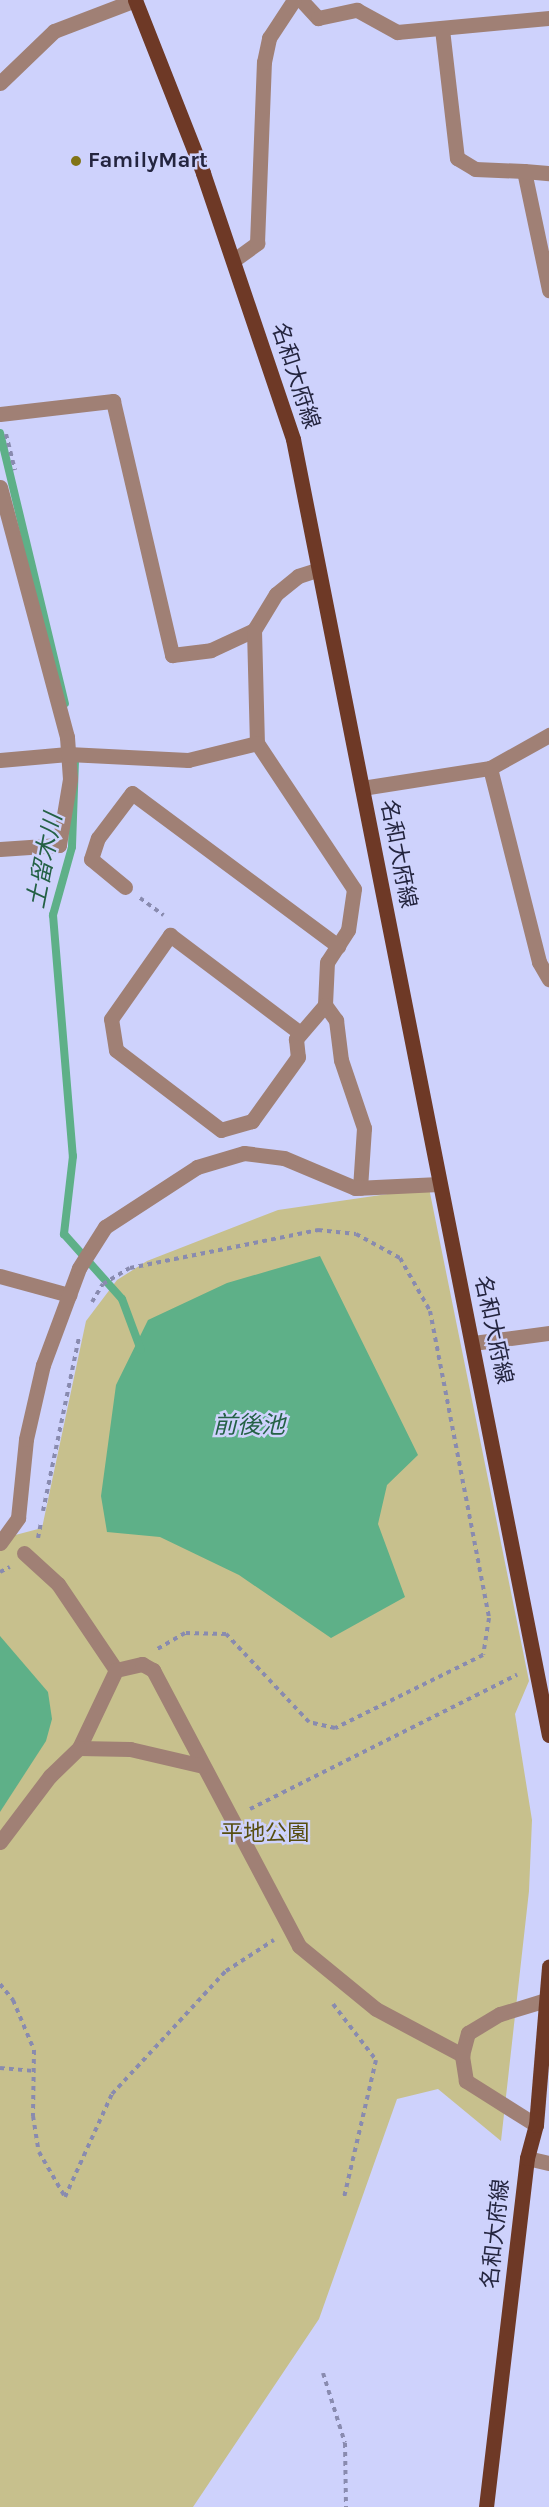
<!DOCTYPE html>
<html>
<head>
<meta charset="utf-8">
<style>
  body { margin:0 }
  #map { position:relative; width:549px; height:2507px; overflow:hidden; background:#ced2fc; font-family:Karla,"Noto Sans JP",sans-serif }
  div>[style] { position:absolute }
  .green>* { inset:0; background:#c7c08d }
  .water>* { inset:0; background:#5eb088 }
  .stream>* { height:8px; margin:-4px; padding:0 4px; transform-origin:4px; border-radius:4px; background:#5eb088 }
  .path>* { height:4px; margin-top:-2px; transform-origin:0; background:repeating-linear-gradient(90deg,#898baf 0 4.5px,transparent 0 9px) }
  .minor>* { height:15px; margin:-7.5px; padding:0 7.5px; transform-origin:7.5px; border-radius:7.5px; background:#a08075 }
  .major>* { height:15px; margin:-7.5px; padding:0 7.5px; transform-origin:7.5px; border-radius:7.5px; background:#6e3926 }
  .dots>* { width:16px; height:16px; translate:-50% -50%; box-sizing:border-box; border:3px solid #ced2fc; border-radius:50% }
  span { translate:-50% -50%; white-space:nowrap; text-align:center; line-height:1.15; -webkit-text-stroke:5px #ced2fc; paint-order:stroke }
  .poi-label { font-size:22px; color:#24253f; font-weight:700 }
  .left { translate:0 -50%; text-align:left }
  .street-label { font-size:22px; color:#24253f }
  .park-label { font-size:22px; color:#574e10 }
  .water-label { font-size:24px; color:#246145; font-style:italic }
</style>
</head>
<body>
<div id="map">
  <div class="green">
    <i style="clip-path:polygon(429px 1188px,529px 1681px,515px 1714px,532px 1820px,529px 1891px,501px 2141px,438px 2089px,397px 2099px,319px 2319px,193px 2507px,0 2507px,0 1539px,42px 1528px,86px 1321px,117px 1280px,147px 1261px,278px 1210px)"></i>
  </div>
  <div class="water">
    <i style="clip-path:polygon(320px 1256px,418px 1455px,387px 1485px,378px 1524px,405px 1597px,331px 1638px,239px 1575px,160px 1537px,107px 1532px,101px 1496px,116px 1385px,148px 1320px,227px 1283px)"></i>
    <i style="clip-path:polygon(0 1636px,48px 1692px,52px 1719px,46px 1741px,0 1812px)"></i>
  </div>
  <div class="stream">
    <i style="left:0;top:433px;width:278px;rotate:76.5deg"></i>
    <i style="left:75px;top:760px;width:87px;rotate:92deg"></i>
    <i style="left:72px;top:847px;width:71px;rotate:105.6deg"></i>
    <i style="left:53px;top:915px;width:242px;rotate:85.3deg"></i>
    <i style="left:73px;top:1156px;width:79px;rotate:96.6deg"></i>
    <i style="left:64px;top:1234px;width:87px;rotate:48.3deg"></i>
    <i style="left:122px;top:1299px;width:54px;rotate:69.6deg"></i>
  </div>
  <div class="path">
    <i style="left:6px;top:434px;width:37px;rotate:76deg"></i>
    <i style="left:140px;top:898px;width:29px;rotate:36deg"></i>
    <i style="left:92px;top:1302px;width:21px;rotate:-59deg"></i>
    <i style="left:103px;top:1284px;width:31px;rotate:-31deg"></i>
    <i style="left:130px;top:1268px;width:192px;rotate:-11.4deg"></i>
    <i style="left:318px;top:1230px;width:38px;rotate:6deg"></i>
    <i style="left:356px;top:1234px;width:50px;rotate:28.6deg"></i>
    <i style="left:400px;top:1258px;width:61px;rotate:60.5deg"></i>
    <i style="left:430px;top:1311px;width:313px;rotate:79.1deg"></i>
    <i style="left:489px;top:1618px;width:37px;rotate:99deg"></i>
    <i style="left:483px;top:1655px;width:165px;rotate:153.7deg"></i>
    <i style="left:335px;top:1728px;width:27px;rotate:-167deg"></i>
    <i style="left:309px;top:1722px;width:121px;rotate:-133.3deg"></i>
    <i style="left:226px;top:1634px;width:41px;rotate:-178.6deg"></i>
    <i style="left:185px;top:1633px;width:32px;rotate:150deg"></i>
    <i style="left:43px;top:1511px;width:178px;rotate:-78.3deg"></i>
    <i style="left:38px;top:1538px;width:16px;rotate:-79deg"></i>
    <i style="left:0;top:1572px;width:11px;rotate:-27deg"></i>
    <i style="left:250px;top:1809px;width:299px;rotate:-26.7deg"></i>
    <i style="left:0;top:1984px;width:21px;rotate:51deg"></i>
    <i style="left:13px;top:2000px;width:54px;rotate:67.2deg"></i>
    <i style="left:34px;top:2050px;width:66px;rotate:90.9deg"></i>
    <i style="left:33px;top:2116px;width:36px;rotate:81deg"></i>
    <i style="left:39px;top:2152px;width:52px;rotate:60deg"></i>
    <i style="left:333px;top:2004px;width:71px;rotate:52.5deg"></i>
    <i style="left:376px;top:2060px;width:142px;rotate:103.1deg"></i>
    <i style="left:0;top:2068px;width:33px;rotate:5deg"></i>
    <i style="left:65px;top:2197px;width:113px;rotate:-65.5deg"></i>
    <i style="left:112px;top:2094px;width:168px;rotate:-47.2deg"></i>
    <i style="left:226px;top:1971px;width:57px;rotate:-32.9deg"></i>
    <i style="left:323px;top:2373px;width:73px;rotate:72.6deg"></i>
    <i style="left:345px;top:2443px;width:64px;rotate:89.1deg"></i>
  </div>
  <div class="minor">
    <i style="left:301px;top:0;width:25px;rotate:47deg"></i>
    <i style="left:318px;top:18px;width:40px;rotate:-12deg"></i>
    <i style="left:357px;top:10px;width:46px;rotate:28.8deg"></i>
    <i style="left:397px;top:32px;width:153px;rotate:-5.3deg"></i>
    <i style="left:442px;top:29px;width:130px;rotate:83.4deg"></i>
    <i style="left:457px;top:158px;width:21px;rotate:31deg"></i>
    <i style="left:475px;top:169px;width:49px;rotate:2.3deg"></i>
    <i style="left:524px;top:171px;width:122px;rotate:78.1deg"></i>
    <i style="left:0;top:83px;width:75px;rotate:-43.9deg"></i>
    <i style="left:54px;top:31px;width:87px;rotate:-20.9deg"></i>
    <i style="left:524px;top:171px;width:25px;rotate:5deg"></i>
    <i style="left:234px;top:260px;width:29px;rotate:-36deg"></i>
    <i style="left:257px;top:243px;width:181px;rotate:-87.8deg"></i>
    <i style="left:264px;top:62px;width:25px;rotate:-78deg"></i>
    <i style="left:269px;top:38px;width:45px;rotate:-56.7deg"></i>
    <i style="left:0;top:414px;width:114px;rotate:-6.6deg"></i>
    <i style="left:113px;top:401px;width:261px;rotate:76.9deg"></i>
    <i style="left:172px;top:655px;width:39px;rotate:-7deg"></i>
    <i style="left:211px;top:650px;width:47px;rotate:-24.9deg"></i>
    <i style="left:254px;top:630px;width:42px;rotate:-58.6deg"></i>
    <i style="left:276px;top:594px;width:28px;rotate:-39deg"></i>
    <i style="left:298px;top:576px;width:20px;rotate:-18deg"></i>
    <i style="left:0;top:487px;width:259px;rotate:75deg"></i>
    <i style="left:67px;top:737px;width:42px;rotate:85.9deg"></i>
    <i style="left:70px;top:779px;width:67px;rotate:99.5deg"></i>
    <i style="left:59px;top:845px;width:59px;rotate:176.1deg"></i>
    <i style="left:254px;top:630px;width:113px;rotate:88.5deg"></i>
    <i style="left:257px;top:743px;width:175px;rotate:56.4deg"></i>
    <i style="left:354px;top:889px;width:41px;rotate:98.3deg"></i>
    <i style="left:348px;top:930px;width:38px;rotate:123deg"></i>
    <i style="left:327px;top:962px;width:43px;rotate:92.7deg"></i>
    <i style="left:325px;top:1005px;width:45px;rotate:130.5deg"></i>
    <i style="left:296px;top:1039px;width:18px;rotate:84deg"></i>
    <i style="left:298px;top:1057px;width:79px;rotate:125.7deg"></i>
    <i style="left:252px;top:1121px;width:32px;rotate:164deg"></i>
    <i style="left:221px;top:1130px;width:132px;rotate:-142.7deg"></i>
    <i style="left:116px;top:1050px;width:31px;rotate:-99deg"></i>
    <i style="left:111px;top:1019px;width:103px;rotate:-54.9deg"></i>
    <i style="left:170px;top:935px;width:163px;rotate:37deg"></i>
    <i style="left:0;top:760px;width:68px;rotate:-5deg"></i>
    <i style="left:68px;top:754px;width:120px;rotate:2.9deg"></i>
    <i style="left:188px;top:760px;width:71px;rotate:-13.8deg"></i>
    <i style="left:490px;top:768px;width:200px;rotate:75.8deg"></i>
    <i style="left:539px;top:962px;width:20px;rotate:60deg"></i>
    <i style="left:362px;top:788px;width:130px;rotate:-8.9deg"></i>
    <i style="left:490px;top:768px;width:68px;rotate:-29.2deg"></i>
    <i style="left:125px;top:887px;width:44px;rotate:-140.5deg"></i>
    <i style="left:91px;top:859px;width:22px;rotate:-72deg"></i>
    <i style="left:98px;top:838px;width:56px;rotate:-52.9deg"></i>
    <i style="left:132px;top:793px;width:257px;rotate:36.6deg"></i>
    <i style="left:325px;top:1005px;width:19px;rotate:54deg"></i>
    <i style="left:336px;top:1020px;width:40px;rotate:82.9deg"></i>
    <i style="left:341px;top:1060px;width:72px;rotate:71.3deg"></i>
    <i style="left:364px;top:1128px;width:60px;rotate:93.8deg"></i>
    <i style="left:0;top:1276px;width:72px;rotate:15.4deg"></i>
    <i style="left:473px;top:1343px;width:77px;rotate:-7.5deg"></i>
    <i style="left:0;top:1543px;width:31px;rotate:-54deg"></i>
    <i style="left:18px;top:1518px;width:79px;rotate:-84.2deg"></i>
    <i style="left:26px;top:1439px;width:76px;rotate:-77.1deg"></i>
    <i style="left:43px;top:1365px;width:103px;rotate:-69.6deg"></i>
    <i style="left:79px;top:1268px;width:49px;rotate:-57.6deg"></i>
    <i style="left:105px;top:1227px;width:110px;rotate:-33.1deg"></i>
    <i style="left:197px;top:1167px;width:49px;rotate:-16.6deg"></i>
    <i style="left:244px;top:1153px;width:40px;rotate:7.1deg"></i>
    <i style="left:284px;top:1158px;width:77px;rotate:22.9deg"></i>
    <i style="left:355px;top:1188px;width:84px;rotate:-2.7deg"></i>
    <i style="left:24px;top:1553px;width:46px;rotate:42.4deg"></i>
    <i style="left:58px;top:1584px;width:104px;rotate:56deg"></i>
    <i style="left:116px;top:1670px;width:27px;rotate:-13deg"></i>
    <i style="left:142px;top:1664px;width:13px;rotate:29deg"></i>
    <i style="left:153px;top:1670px;width:312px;rotate:62.1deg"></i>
    <i style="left:299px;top:1946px;width:99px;rotate:39.3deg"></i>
    <i style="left:376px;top:2009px;width:98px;rotate:28.1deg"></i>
    <i style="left:116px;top:1670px;width:86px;rotate:115.4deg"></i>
    <i style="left:79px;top:1748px;width:51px;rotate:1.1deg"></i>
    <i style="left:130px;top:1749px;width:75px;rotate:13.1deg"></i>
    <i style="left:0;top:1842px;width:83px;rotate:-52.9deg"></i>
    <i style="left:50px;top:1776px;width:40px;rotate:-44deg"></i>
    <i style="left:536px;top:2125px;width:83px;rotate:-147.8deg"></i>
    <i style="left:466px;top:2081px;width:26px;rotate:-99deg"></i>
    <i style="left:462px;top:2055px;width:23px;rotate:-75deg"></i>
    <i style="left:468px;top:2033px;width:37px;rotate:-31deg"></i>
    <i style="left:500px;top:2014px;width:48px;rotate:-16.9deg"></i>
    <i style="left:527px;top:2158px;width:23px;rotate:13deg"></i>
  </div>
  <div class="major">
    <i style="left:135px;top:0;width:186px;rotate:68.5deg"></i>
    <i style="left:203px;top:173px;width:281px;rotate:71.3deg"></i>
    <i style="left:293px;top:439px;width:1321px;rotate:78.83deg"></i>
    <i style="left:486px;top:2507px;width:351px;rotate:-83.3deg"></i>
    <i style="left:527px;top:2158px;width:34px;rotate:-75deg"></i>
    <i style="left:536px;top:2125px;width:159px;rotate:-85.3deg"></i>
  </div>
  <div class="dots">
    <i style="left:76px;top:161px;background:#817416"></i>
  </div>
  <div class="poi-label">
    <span class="left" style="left:88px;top:161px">FamilyMart</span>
  </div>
  <div class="street-label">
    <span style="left:295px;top:376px;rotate:72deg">名和大府線</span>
    <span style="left:398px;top:854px;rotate:79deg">名和大府線</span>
    <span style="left:493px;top:1330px;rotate:78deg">名和大府線</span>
    <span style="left:496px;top:2234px;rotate:-84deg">名和大府線</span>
  </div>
  <div class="park-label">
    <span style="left:265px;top:1834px">平地公園</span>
  </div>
  <div class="water-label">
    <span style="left:45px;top:861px;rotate:-79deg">土留木川</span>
    <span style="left:249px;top:1426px">前後池</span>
  </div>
</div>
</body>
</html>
